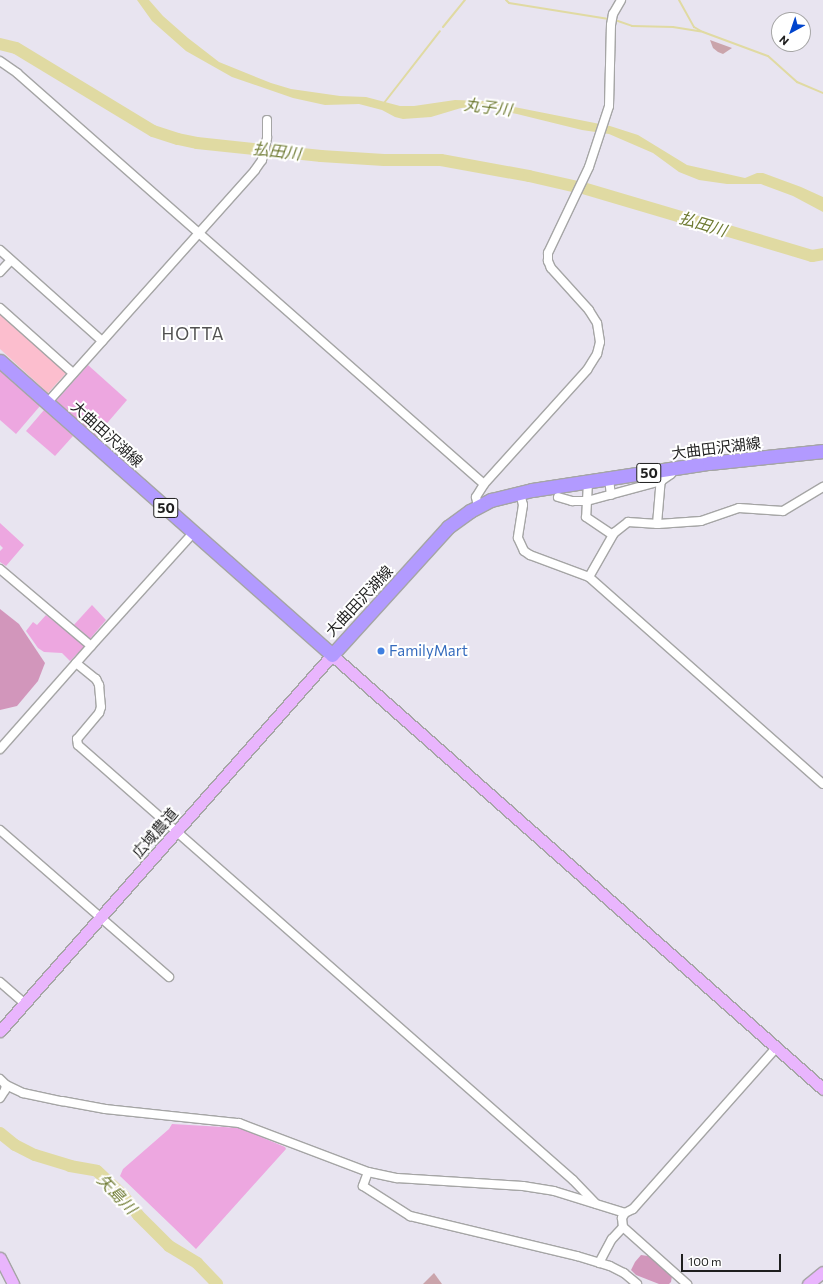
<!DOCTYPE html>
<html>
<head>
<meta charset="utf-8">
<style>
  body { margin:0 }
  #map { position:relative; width:823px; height:1284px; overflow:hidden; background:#e8e4f0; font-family:Commissioner,"Noto Sans JP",sans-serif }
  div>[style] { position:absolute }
  .grass>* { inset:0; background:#eda7e0 }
  .forest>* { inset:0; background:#d296bb }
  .cemetery>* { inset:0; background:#caa4ab }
  .park>* { inset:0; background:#fcbece }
  .water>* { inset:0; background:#e0daa2 }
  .stream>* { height:2px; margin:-1px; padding:0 1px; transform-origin:1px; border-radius:1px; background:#e0daa2 }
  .river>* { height:12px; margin:-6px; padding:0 6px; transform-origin:6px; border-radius:6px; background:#e0daa2 }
  .roads { filter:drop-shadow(1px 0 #a5a5a5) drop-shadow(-1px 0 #a5a5a5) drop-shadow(0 1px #a5a5a5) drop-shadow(0 -1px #a5a5a5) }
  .street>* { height:8px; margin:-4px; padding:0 4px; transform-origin:4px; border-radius:4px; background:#fff }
  .secondary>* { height:11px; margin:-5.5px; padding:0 5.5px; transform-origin:5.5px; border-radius:5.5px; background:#e9b5fd }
  .primary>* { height:13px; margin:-6.5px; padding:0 6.5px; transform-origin:6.5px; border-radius:6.5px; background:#b29aff }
  .dots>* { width:11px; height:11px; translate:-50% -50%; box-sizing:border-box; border:2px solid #fff; border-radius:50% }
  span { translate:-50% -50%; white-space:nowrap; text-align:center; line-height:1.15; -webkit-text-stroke:4px #fff; paint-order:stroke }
  .shield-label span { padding:1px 3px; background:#fff; border:1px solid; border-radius:3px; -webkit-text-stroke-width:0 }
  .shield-label { font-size:14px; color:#1e1e1e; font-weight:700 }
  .street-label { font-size:15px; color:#1e1e1e }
  .shop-label { font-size:15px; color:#366cbe }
  .left { translate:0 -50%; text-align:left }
  .water-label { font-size:16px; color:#6f7b33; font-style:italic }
  .quarter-label { font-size:17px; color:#515151; letter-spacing:1px }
  .north { position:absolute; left:771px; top:12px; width:40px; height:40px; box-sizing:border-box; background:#fff; border:1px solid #a5a5a5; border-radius:50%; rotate:220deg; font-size:11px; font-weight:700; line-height:16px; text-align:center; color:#1e1e1e }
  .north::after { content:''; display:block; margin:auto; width:14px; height:18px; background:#0044cd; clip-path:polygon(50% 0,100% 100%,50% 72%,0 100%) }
  .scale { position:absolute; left:681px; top:1254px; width:100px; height:18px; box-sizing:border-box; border:2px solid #1e1e1e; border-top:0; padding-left:5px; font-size:12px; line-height:14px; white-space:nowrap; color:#1e1e1e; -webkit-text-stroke:3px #fff; paint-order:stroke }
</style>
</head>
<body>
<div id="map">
  <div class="grass">
    <i style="clip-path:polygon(88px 365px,127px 400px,96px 436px,56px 401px)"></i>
    <i style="clip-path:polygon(0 371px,40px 406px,16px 434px,0 420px)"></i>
    <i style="clip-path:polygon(44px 410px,73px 436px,55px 456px,26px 431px)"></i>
    <i style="clip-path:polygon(0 523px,24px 545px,6px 566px,0 562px,0 551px,3px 548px,0 545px)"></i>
    <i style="clip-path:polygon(92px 605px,106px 620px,89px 640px,72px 627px)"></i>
    <i style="clip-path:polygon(46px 615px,85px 646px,70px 661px,62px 653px,44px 652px,38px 648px,26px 631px,33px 622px,37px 625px)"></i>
    <i style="clip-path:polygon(172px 1124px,240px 1128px,285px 1147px,286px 1149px,196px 1249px,120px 1176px,123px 1169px,169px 1129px)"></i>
  </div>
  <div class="forest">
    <i style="clip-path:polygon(0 609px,19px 624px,45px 663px,38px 681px,17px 706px,0 710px)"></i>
    <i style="clip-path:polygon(641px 1255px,648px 1256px,665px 1269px,672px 1276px,671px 1282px,669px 1284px,659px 1284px,636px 1275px,631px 1270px,635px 1262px)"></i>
  </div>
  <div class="cemetery">
    <i style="clip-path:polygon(710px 40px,732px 48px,723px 54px,718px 52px,713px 48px)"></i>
    <i style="clip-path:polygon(434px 1273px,442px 1284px,423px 1284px)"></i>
  </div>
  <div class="park">
    <i style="clip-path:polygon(0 311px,67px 372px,48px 393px,0 349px)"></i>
  </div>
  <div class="water">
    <i style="clip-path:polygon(137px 0,149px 0,163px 16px,188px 38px,219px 62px,271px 83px,291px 89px,340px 96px,366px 97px,400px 106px,414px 106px,455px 100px,484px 101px,610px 126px,638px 135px,687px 165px,745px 178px,757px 173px,763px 173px,801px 187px,823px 197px,823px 212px,793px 196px,761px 184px,727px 184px,699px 180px,679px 172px,653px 153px,609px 134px,582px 130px,517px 114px,481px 107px,461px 108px,431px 117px,403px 119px,395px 117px,382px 110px,359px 104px,325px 105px,293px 98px,232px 77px,186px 51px,152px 21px)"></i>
  </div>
  <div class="stream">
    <i style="left:506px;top:0;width:4px;rotate:45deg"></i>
    <i style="left:509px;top:3px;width:101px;rotate:9.1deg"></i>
    <i style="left:679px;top:0;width:31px;rotate:61deg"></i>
    <i style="left:694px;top:27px;width:8px;rotate:30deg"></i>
    <i style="left:615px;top:20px;width:18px;rotate:19deg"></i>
    <i style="left:632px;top:26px;width:41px;rotate:1.4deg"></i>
    <i style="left:673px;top:27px;width:30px;rotate:9deg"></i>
    <i style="left:703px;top:32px;width:69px;rotate:20.3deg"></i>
    <i style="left:768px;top:56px;width:39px;rotate:42deg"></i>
    <i style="left:797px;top:82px;width:28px;rotate:23deg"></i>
    <i style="left:443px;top:27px;width:35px;rotate:-51deg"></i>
    <i style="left:384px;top:103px;width:91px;rotate:-52.1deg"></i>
  </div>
  <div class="river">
    <i style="left:0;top:44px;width:16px;rotate:14deg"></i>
    <i style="left:16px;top:48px;width:160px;rotate:31.2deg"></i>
    <i style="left:153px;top:131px;width:26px;rotate:18deg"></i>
    <i style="left:178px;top:139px;width:19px;rotate:12deg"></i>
    <i style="left:197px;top:143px;width:125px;rotate:6deg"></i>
    <i style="left:321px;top:156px;width:63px;rotate:3.6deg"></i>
    <i style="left:384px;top:160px;width:57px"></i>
    <i style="left:441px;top:160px;width:89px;rotate:10.3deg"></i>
    <i style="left:529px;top:176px;width:49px;rotate:12.9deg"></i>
    <i style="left:583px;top:188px;width:239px;rotate:16.5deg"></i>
    <i style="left:812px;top:256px;width:11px;rotate:-10deg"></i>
    <i style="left:0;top:1133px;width:19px;rotate:39deg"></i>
    <i style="left:15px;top:1145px;width:22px;rotate:27deg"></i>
    <i style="left:35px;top:1155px;width:37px;rotate:17deg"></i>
    <i style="left:70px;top:1166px;width:27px;rotate:10deg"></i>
    <i style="left:97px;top:1171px;width:35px;rotate:43deg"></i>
    <i style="left:123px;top:1195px;width:25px;rotate:53deg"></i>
    <i style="left:138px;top:1215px;width:44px;rotate:45deg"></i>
    <i style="left:169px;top:1246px;width:33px;rotate:31deg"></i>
    <i style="left:197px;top:1263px;width:29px;rotate:46deg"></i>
  </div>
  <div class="roads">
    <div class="street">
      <i style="left:0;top:61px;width:21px;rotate:35deg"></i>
      <i style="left:17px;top:73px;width:622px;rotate:41.35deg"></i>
      <i style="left:0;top:250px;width:137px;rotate:41.7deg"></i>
      <i style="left:0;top:272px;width:16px;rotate:-47deg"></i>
      <i style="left:0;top:308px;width:98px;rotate:41.7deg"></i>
      <i style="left:47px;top:403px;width:312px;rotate:-48.2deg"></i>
      <i style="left:255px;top:170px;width:12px;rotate:-55deg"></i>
      <i style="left:262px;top:160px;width:23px;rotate:-77deg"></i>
      <i style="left:267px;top:138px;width:18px;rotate:-90deg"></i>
      <i style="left:609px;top:479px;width:16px;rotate:83deg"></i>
      <i style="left:588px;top:482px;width:35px;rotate:93deg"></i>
      <i style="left:586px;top:517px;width:32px;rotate:34deg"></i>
      <i style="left:520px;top:493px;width:12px;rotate:76deg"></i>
      <i style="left:523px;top:505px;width:33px;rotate:99deg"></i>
      <i style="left:518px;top:538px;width:14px;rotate:65deg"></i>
      <i style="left:524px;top:551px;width:7px;rotate:34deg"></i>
      <i style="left:530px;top:555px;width:63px;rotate:20.4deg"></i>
      <i style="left:589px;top:577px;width:312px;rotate:41.5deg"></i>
      <i style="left:558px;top:497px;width:15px;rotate:16deg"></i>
      <i style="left:572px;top:501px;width:15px"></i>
      <i style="left:587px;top:501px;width:77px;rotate:-15.1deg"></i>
      <i style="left:661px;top:481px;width:12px;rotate:-35deg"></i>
      <i style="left:671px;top:474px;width:6px;rotate:-51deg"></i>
      <i style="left:478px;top:507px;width:10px;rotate:-101deg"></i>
      <i style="left:476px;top:497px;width:15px;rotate:-58deg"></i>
      <i style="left:484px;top:484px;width:154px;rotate:-47.9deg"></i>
      <i style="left:587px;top:370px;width:19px;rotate:-58deg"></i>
      <i style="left:597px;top:354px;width:12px;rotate:-76deg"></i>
      <i style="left:600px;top:342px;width:19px;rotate:-99deg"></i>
      <i style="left:597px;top:323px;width:15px;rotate:-122deg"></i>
      <i style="left:589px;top:310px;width:57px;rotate:-132.1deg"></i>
      <i style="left:551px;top:268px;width:8px;rotate:-113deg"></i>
      <i style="left:548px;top:261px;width:8px;rotate:-90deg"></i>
      <i style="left:548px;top:253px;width:95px;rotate:-64.5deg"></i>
      <i style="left:589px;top:167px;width:64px;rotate:-71.8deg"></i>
      <i style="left:609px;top:106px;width:81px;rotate:-88.6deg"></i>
      <i style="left:611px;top:25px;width:11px;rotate:-80deg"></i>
      <i style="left:613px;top:14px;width:16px;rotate:-60deg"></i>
      <i style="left:657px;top:524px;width:47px;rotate:-85.1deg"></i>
      <i style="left:0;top:569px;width:119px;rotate:40.2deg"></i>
      <i style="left:589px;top:577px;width:51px;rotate:-60.4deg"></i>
      <i style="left:614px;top:533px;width:18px;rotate:-38deg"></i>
      <i style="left:628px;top:522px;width:30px;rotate:4deg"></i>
      <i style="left:658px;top:524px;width:43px;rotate:-4deg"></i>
      <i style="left:701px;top:521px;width:40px;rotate:-18.9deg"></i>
      <i style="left:739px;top:508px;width:44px;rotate:3.9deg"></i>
      <i style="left:783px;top:511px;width:47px;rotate:-31deg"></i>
      <i style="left:76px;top:663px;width:26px;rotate:39deg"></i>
      <i style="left:96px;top:679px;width:7px;rotate:63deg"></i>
      <i style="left:99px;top:685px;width:22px;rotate:85deg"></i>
      <i style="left:101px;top:707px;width:6px;rotate:108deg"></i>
      <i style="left:99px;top:713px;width:34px;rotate:130deg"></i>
      <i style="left:77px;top:739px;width:6px;rotate:81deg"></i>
      <i style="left:78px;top:745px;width:659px;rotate:41.31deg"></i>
      <i style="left:573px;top:1180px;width:33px;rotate:46deg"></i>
      <i style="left:0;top:749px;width:137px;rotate:-48.5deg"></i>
      <i style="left:91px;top:646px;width:154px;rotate:-47.9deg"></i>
      <i style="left:0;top:830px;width:224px;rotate:41deg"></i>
      <i style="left:0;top:982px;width:32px;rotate:41deg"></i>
      <i style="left:0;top:1079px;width:8px;rotate:45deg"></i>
      <i style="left:6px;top:1085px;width:19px;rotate:25deg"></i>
      <i style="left:23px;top:1093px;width:40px;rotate:12deg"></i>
      <i style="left:62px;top:1101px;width:44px;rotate:10.5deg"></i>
      <i style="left:105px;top:1109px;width:135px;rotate:6deg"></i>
      <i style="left:239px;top:1123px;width:138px;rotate:20.8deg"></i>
      <i style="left:368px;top:1172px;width:30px;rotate:12deg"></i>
      <i style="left:397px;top:1178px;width:126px;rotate:3.6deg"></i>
      <i style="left:523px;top:1186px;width:31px;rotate:9deg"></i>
      <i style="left:554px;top:1191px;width:74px;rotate:17.2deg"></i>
      <i style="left:625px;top:1213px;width:9px;rotate:-27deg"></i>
      <i style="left:633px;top:1209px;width:215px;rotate:-48.4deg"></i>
      <i style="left:0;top:1098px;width:9px;rotate:-58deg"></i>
      <i style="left:5px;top:1090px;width:5px;rotate:-79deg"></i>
      <i style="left:368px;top:1172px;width:15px;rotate:110deg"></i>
      <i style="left:363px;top:1186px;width:56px;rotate:32.6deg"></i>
      <i style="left:410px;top:1216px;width:172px;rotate:13.5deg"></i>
      <i style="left:577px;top:1256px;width:34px;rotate:17deg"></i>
      <i style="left:610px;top:1266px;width:16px;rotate:27deg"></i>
      <i style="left:624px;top:1273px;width:17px;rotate:40deg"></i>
      <i style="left:625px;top:1213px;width:6px;rotate:121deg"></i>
      <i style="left:622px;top:1218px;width:9px;rotate:84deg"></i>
      <i style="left:623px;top:1227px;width:86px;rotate:41.7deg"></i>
      <i style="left:599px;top:1263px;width:27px;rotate:-62deg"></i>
      <i style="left:612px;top:1239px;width:16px;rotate:-47deg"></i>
    </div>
    <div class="secondary">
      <i style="left:0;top:1031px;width:502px;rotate:-48.56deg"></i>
      <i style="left:332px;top:655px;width:655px;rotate:41.47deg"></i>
      <i style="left:0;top:1258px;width:29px;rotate:63deg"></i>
      <i style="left:808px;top:1284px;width:19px;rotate:-39deg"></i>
    </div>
    <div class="primary">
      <i style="left:0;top:361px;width:443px;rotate:41.5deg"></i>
      <i style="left:332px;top:655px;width:173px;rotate:-47.8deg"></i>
      <i style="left:448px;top:527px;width:27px;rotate:-36deg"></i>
      <i style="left:470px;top:511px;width:24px;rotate:-28deg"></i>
      <i style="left:491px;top:500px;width:42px;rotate:-13.7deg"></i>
      <i style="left:532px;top:490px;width:179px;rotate:-8.7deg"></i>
      <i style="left:709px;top:463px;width:115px;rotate:-6deg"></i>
    </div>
  </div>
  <div class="dots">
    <i style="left:381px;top:651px;background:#3f7fe0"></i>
  </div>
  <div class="shield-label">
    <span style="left:649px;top:473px">50</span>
    <span style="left:166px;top:508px">50</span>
  </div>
  <div class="street-label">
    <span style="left:107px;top:434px;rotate:42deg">大曲田沢湖線</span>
    <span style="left:716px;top:448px;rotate:-7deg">大曲田沢湖線</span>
    <span style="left:359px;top:601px;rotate:-47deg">大曲田沢湖線</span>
    <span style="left:155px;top:833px;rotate:-49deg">広域農道</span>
  </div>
  <div class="shop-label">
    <span class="left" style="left:389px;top:651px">FamilyMart</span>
  </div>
  <div class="water-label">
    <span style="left:488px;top:107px;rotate:7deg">丸子川</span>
    <span style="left:277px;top:151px;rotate:7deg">払田川</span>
    <span style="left:703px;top:224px;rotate:17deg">払田川</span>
    <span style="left:117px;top:1194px;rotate:46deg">矢島川</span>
  </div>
  <div class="quarter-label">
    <span style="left:193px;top:334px">HOTTA</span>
  </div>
  <div class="north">N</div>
  <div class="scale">100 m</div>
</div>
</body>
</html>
